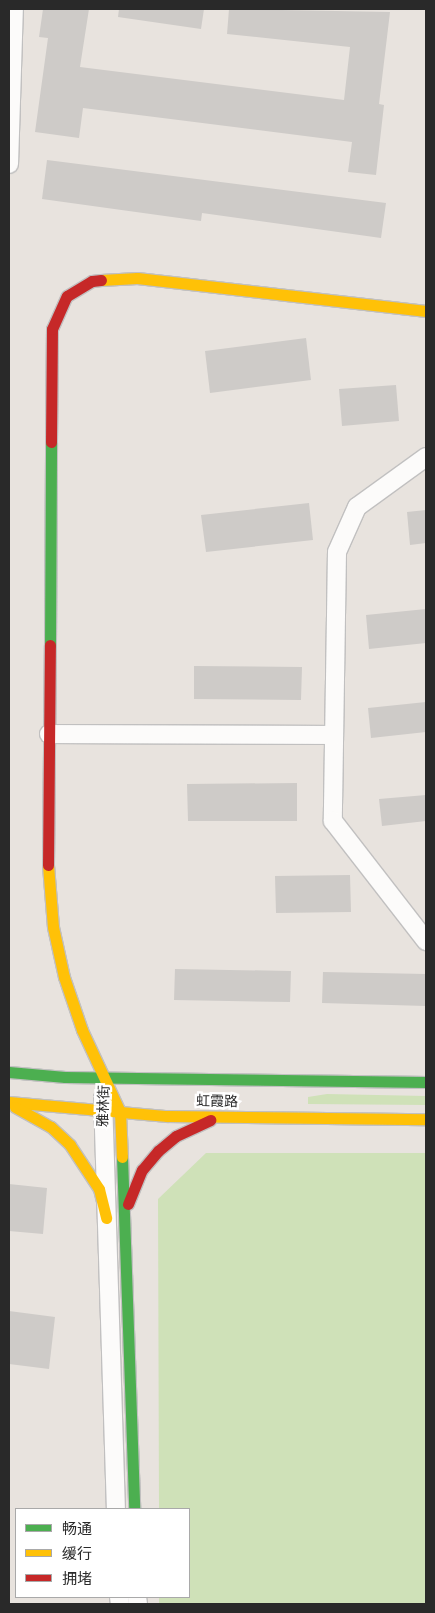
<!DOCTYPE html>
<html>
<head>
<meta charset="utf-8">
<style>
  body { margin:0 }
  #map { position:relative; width:435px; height:1613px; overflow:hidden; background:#e8e3de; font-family:"Nunito Sans","Noto Sans SC",sans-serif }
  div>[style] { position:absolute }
  .green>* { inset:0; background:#cfe1b8 }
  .building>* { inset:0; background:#cecbc8 }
  .roads { filter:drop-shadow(1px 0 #c1c0c0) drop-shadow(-1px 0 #c1c0c0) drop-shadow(0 1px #c1c0c0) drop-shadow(0 -1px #c1c0c0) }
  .street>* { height:18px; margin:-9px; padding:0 9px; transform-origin:9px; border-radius:9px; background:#fcfbfa }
  .fast>* { height:11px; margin:-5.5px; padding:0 5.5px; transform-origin:5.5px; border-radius:5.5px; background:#4caf50 }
  .slow>* { height:11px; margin:-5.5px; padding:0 5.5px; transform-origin:5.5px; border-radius:5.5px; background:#ffc107 }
  .jam>* { height:11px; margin:-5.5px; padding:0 5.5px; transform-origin:5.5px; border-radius:5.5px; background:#c62828 }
  span { translate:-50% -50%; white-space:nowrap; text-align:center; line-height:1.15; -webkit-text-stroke:5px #fff; paint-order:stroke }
  .street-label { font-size:14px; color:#292929 }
  .frame { position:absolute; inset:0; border:10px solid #292929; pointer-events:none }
  .legend { position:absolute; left:15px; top:1508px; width:175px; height:90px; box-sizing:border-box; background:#fff; border:1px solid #a9a9a9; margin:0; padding:6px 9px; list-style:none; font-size:15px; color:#292929 }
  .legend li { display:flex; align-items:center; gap:10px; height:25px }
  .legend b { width:25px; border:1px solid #a9a9a9 }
</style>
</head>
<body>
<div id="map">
  <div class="green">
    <i style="clip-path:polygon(327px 1094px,426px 1096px,426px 1105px,308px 1104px,308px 1097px)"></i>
    <i style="clip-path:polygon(206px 1153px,426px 1153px,426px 1604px,159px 1604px,159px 1597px,189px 1597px,189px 1509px,159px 1509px,158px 1199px)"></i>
  </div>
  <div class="building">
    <i style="clip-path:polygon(43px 9px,89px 9px,80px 67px,344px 100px,350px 47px,227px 34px,229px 9px,390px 12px,379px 104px,384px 105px,376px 175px,348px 172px,352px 142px,83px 108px,79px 138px,35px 132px,48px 38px,39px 37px)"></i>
    <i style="clip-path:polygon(119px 9px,204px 9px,201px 29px,118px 17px)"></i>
    <i style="clip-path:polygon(47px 160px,386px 203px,381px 238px,202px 213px,201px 221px,42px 199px)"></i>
    <i style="clip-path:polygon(306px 338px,311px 380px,210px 393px,205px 351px)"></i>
    <i style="clip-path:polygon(396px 385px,399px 421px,342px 426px,339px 389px)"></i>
    <i style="clip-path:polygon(309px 503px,313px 540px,206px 552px,201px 515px)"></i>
    <i style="clip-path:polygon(426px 510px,426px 543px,410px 545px,407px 512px)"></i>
    <i style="clip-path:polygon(426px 609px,426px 643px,369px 649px,366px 615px)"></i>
    <i style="clip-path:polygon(194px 666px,302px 667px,301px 700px,194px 699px)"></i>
    <i style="clip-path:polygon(426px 702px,426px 732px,371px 738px,368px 708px)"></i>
    <i style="clip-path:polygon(297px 783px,297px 821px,188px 821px,187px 784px)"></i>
    <i style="clip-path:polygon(426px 795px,426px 821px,382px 826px,379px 799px)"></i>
    <i style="clip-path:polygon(350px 875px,351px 912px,276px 913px,275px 876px)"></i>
    <i style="clip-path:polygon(175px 969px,291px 971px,290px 1002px,174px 1000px)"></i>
    <i style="clip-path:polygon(323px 972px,426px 974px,426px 1006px,322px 1003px)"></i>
    <i style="clip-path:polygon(9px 1184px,47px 1188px,43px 1234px,9px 1231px)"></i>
    <i style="clip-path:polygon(9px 1311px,55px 1317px,49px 1369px,9px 1364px)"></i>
  </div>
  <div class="roads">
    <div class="street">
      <i style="left:9px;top:164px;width:155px;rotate:-88.2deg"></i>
      <i style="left:426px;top:457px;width:85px;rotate:144.1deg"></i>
      <i style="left:357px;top:507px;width:49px;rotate:114deg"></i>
      <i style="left:337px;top:552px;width:269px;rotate:90.9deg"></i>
      <i style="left:333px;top:821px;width:152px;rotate:52.2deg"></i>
      <i style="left:49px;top:734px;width:285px;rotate:0.2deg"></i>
      <i style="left:103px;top:1098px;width:411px;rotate:88.2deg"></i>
      <i style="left:119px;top:1597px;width:7px;rotate:82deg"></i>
      <i style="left:137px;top:1597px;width:7px;rotate:82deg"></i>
    </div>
    <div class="fast">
      <i style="left:50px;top:645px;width:203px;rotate:-89.7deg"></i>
      <i style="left:9px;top:1072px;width:56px;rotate:5.1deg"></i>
      <i style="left:65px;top:1077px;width:361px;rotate:0.8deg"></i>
      <i style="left:122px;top:1157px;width:352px;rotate:88deg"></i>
    </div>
    <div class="slow">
      <i style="left:101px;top:280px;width:36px;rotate:-3deg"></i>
      <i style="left:137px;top:278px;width:291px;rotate:6.5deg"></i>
      <i style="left:48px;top:865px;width:62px;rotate:85.4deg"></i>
      <i style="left:53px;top:927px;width:51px;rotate:77.6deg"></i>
      <i style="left:64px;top:977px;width:56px;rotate:71.2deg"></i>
      <i style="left:82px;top:1030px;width:90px;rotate:65.1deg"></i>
      <i style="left:120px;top:1112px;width:45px;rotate:87.5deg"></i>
      <i style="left:9px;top:1102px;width:159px;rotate:5.1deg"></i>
      <i style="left:167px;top:1116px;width:259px;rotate:0.7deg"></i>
      <i style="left:15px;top:1107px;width:41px;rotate:29.1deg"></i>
      <i style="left:51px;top:1127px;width:26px;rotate:43deg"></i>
      <i style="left:70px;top:1145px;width:53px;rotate:56.6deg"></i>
      <i style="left:99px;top:1189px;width:30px;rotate:76deg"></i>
    </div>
    <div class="jam">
      <i style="left:51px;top:442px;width:113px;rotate:-89.5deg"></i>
      <i style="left:52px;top:329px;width:36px;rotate:-66deg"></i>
      <i style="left:67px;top:296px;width:29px;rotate:-31deg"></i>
      <i style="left:92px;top:281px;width:9px;rotate:-6deg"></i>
      <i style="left:48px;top:865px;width:220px;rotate:-89.5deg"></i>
      <i style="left:128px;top:1204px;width:37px;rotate:-68deg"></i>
      <i style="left:142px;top:1170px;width:25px;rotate:-50deg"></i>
      <i style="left:158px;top:1151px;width:23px;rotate:-40deg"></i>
      <i style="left:176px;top:1136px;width:38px;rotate:-25deg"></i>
    </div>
  </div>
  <div class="street-label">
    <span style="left:217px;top:1102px;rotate:1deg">虹霞路</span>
    <span style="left:104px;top:1106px;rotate:-88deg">雅林街</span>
  </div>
  <div class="frame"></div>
  <ul class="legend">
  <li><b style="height:6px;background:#4caf50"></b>畅通</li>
  <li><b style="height:6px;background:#ffc107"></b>缓行</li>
  <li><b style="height:6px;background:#c62828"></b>拥堵</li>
  </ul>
</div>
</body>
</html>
